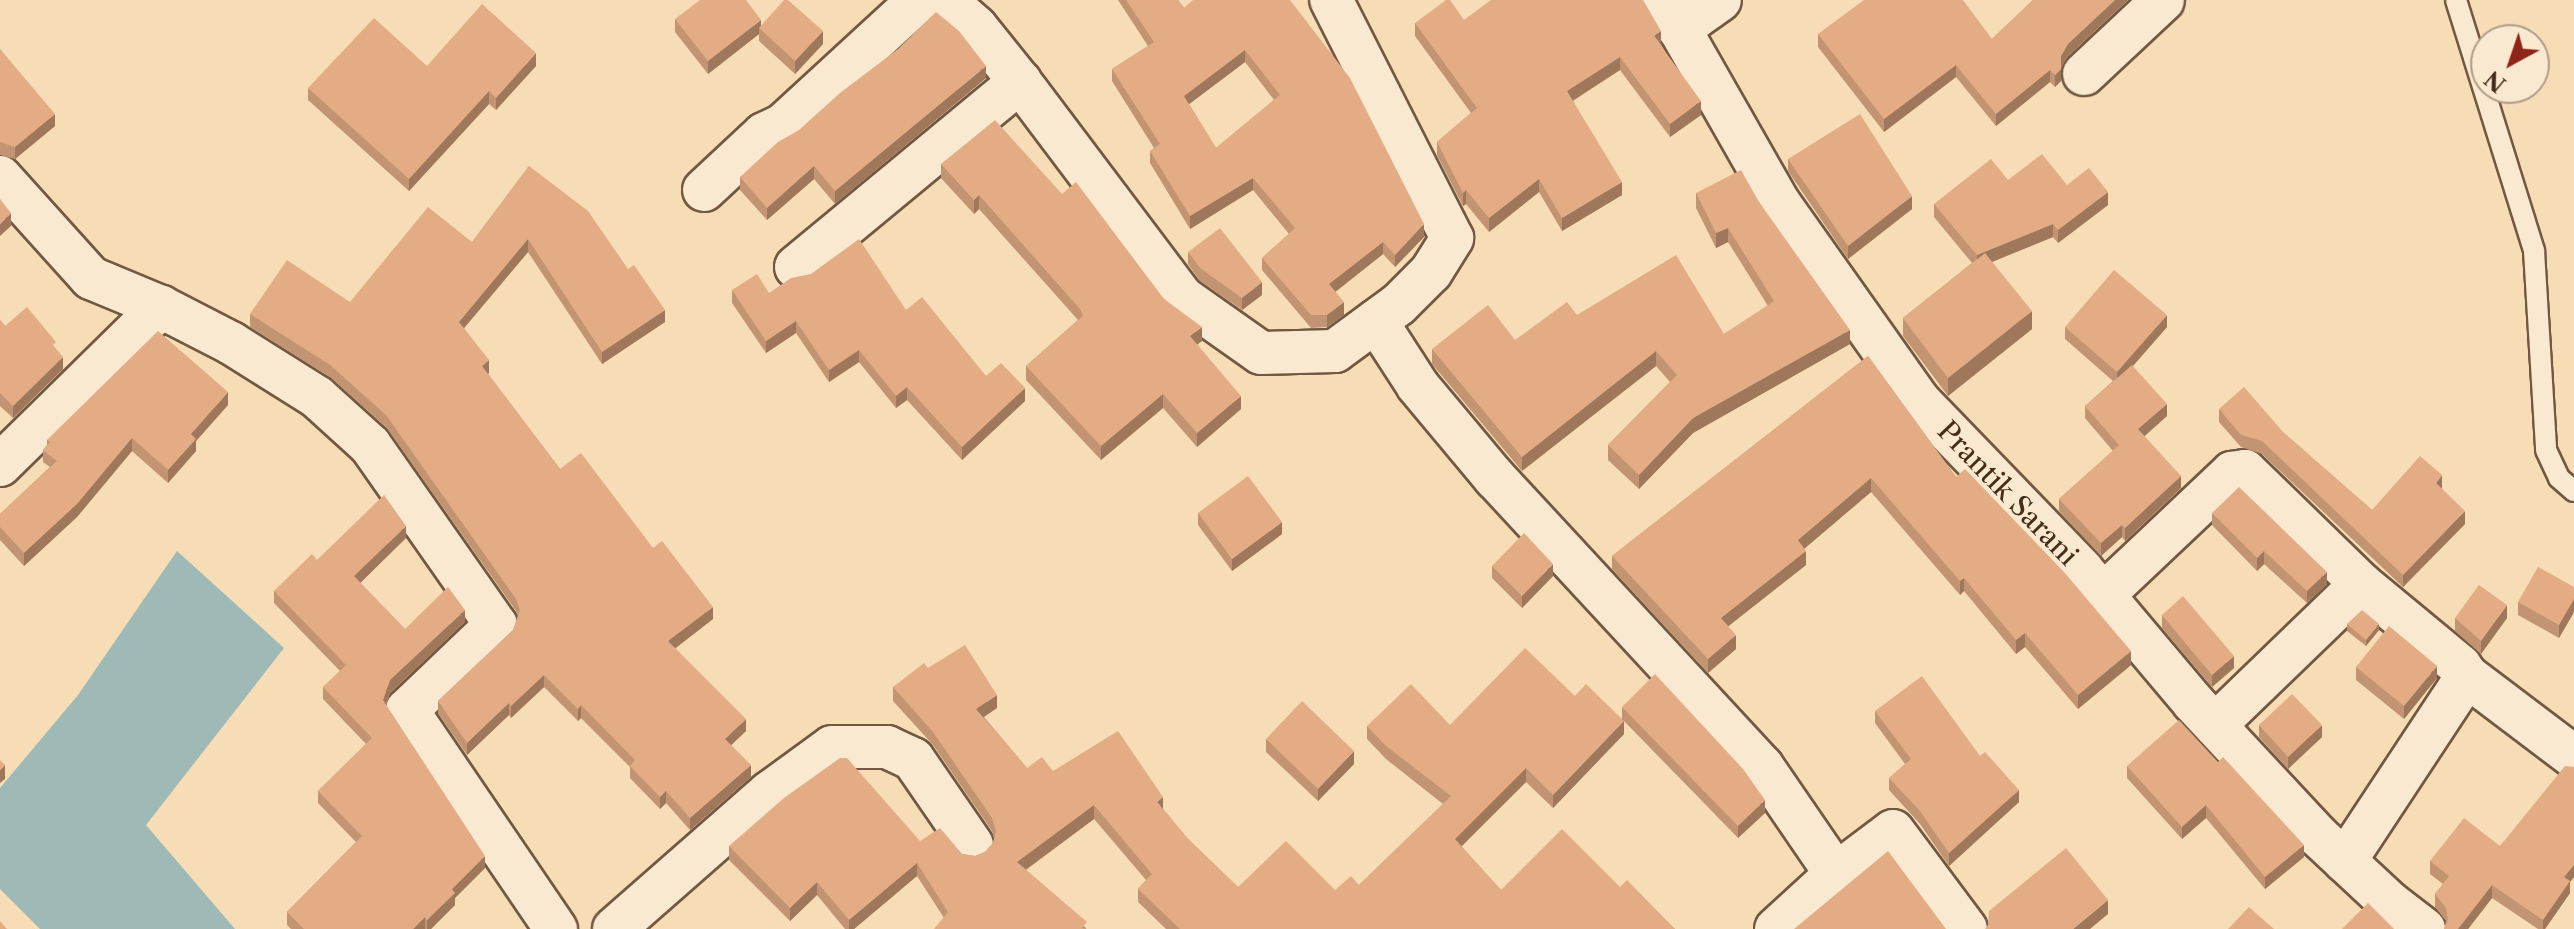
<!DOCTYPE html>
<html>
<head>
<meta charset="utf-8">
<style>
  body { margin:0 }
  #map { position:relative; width:2574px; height:929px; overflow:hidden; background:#f6ddb6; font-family:"Libre Caslon Text",serif }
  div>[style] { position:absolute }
  .water>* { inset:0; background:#9fbab6 }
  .roads { filter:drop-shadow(2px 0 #725841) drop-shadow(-2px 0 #725841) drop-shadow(0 2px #725841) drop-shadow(0 -2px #725841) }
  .lane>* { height:20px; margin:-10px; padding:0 10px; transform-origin:10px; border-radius:10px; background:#f9e9d0 }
  .street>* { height:42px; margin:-21px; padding:0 21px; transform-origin:21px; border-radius:21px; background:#f9e9d0 }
  .wall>* { inset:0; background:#c39472 }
  .shaded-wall>* { inset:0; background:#9f785c }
  .building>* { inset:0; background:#e3ac84 }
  span { translate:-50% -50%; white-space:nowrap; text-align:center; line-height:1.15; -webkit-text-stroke:6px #f9e9d0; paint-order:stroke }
  .street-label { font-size:28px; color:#462c1a }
  .north { position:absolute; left:2470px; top:24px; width:80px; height:80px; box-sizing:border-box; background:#f9e9d0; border:2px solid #b19d87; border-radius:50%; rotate:220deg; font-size:22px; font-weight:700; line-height:32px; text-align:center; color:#462c1a }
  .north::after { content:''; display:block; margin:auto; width:28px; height:36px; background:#8f2418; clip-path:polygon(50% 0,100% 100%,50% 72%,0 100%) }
</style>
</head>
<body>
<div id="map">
  <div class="water">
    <i style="clip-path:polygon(177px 551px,284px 648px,146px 825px,235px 929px,40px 929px,0 889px,0 788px,78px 695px)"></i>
  </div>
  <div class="roads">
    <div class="lane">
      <i style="left:2456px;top:0;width:263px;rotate:72.7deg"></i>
      <i style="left:2534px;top:251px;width:199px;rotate:86.5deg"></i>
      <i style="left:2546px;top:450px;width:31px;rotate:65deg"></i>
      <i style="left:2559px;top:478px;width:20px;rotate:41deg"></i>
    </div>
    <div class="street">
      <i style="left:1663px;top:0;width:234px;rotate:60.3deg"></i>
      <i style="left:1779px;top:203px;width:244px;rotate:54.7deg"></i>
      <i style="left:1920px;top:402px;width:233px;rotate:46deg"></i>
      <i style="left:2082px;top:570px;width:174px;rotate:49.9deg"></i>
      <i style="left:2194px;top:703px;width:180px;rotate:47deg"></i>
      <i style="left:2317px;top:835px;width:100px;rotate:43deg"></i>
      <i style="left:2390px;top:903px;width:43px;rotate:37.4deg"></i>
      <i style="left:1679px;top:29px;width:50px;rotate:-35.3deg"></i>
      <i style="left:2084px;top:74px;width:108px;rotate:-43.1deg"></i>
      <i style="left:1020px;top:82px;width:271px;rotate:53deg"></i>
      <i style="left:1183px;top:298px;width:95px;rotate:35.2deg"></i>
      <i style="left:1261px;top:353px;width:74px;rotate:-1.5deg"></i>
      <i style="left:1335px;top:351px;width:79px;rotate:-36.3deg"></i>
      <i style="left:1399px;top:304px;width:45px;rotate:-45deg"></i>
      <i style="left:1431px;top:272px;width:40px;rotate:-58deg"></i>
      <i style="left:1452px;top:238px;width:267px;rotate:-116.9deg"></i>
      <i style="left:0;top:177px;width:136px;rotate:48deg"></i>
      <i style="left:91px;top:278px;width:76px;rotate:22.5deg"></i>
      <i style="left:161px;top:307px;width:79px;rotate:27.2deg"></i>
      <i style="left:231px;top:343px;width:102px;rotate:32.1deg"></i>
      <i style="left:317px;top:397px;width:72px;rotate:42.2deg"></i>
      <i style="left:370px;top:445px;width:220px;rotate:55deg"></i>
      <i style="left:496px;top:625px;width:123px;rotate:136.3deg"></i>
      <i style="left:407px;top:710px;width:265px;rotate:55.8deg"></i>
      <i style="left:704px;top:190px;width:82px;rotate:-43deg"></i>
      <i style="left:764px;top:134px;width:21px;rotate:-25deg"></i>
      <i style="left:783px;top:125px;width:185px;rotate:-42.6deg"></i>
      <i style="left:796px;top:267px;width:291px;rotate:-39.6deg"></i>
      <i style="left:1020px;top:82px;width:70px;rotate:-128.7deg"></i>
      <i style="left:976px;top:27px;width:41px;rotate:-138.9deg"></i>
      <i style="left:1376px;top:321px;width:77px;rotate:57.1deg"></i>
      <i style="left:1418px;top:386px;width:120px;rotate:50.1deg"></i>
      <i style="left:1495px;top:478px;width:393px;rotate:47.2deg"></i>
      <i style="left:1762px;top:766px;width:131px;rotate:55.6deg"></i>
      <i style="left:0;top:465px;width:226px;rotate:-44.5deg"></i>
      <i style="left:2103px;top:595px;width:178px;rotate:-43.4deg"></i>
      <i style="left:2232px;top:473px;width:13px;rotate:-9deg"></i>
      <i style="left:2245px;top:471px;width:162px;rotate:44.2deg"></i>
      <i style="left:2361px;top:584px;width:129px;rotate:39.6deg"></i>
      <i style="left:2460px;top:666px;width:12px;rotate:55deg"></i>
      <i style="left:2467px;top:676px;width:222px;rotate:123.4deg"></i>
      <i style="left:2467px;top:676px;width:134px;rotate:37.1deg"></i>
      <i style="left:2215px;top:725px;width:203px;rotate:-44deg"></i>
      <i style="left:614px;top:929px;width:206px;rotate:-41.3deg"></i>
      <i style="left:769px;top:793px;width:78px;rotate:-36.1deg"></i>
      <i style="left:832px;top:747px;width:55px"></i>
      <i style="left:887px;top:747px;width:29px;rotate:25deg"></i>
      <i style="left:913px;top:759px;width:104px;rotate:55.5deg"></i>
      <i style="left:1776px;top:929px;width:81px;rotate:-42.5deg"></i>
      <i style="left:1836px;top:874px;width:71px;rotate:-37deg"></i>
      <i style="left:1893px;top:831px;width:122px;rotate:53.3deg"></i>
    </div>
  </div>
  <div class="wall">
    <i style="clip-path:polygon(evenodd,1118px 0,1178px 0,1184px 8px,1290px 1px,1424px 237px,1395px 267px,1383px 254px,1335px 292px,1344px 315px,1327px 327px,1311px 328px,1262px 270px,1262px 258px,1289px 234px,1253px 190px,1190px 229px,1150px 163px,1150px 151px,1154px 148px,1112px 81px,1112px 69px,1148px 46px,1118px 0,1245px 62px,1274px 100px,1216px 148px,1189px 104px,1245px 62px)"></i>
    <i style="clip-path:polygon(2033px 0,2128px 0,2068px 56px,2061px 67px,2061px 81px,2055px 87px,2050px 82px,1996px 126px,1956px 77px,1884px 132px,1818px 47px,1818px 34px,1992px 39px)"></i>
    <i style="clip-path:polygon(675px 19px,761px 26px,823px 44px,795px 74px,759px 41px,759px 34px,708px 74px,675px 32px)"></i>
    <i style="clip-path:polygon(1464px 20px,1661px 45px,1701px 115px,1670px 137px,1620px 70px,1573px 101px,1622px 195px,1562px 231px,1539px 192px,1489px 232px,1466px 204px,1463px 206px,1437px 155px,1437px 142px,1471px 113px,1415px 36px,1415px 23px)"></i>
    <i style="clip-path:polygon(0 49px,55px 126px,15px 159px,0 155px)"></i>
    <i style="clip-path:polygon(427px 66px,536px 66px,496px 110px,489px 104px,409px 191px,308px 100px,308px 88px)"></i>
    <i style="clip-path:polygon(986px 78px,835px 204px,814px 179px,767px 220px,740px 190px,740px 177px)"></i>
    <i style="clip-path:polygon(1788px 159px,1912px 209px,1848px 259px,1788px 171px)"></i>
    <i style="clip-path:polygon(941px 164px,1062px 194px,1164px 299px,1202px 341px,1197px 344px,1241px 409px,1197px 447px,1163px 408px,1101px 460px,1026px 380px,1026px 366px,1078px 320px,979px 209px,974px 214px,941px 178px)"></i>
    <i style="clip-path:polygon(529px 166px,665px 322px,602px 364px,528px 252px,464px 328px,489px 373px,488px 374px,560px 469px,653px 548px,713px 619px,675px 648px,746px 731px,731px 745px,751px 777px,690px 830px,666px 803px,660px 809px,630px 778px,630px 767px,581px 718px,578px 721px,544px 687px,511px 718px,509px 715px,467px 755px,438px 713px,438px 701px,513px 630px,518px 616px,516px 611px,386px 427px,330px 377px,250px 327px,250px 314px,350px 302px,472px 242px)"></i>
    <i style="clip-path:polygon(2008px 180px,2067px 185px,2108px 205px,2058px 243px,2053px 237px,1992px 262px,2032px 329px,1948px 396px,1903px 336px,1903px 318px,1972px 263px,1934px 217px,1934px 204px)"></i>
    <i style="clip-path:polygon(1696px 193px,1759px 202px,1850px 344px,1693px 433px,1639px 489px,1608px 460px,1608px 445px,1670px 382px,1656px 366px,1522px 471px,1432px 364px,1432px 349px,1515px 340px,1577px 315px,1724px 334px,1768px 306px,1728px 242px,1716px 248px,1696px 208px)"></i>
    <i style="clip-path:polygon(1188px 252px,1262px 295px,1242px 310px,1200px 281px,1188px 264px)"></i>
    <i style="clip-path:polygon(732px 290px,769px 293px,906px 310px,986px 376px,1025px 401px,962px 460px,907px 400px,896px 408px,859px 362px,829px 382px,796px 333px,766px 353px,732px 303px)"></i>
    <i style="clip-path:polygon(0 320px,5px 326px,56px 350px,63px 369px,13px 418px,0 406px)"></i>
    <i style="clip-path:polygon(2065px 327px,2167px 327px,2133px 366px,2167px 416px,2144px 436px,2181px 488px,2125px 541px,2122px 537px,2101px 556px,2059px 511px,2059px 499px,2113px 451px,2085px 418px,2085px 406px,2113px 381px,2065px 339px)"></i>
    <i style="clip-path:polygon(1868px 356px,1956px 477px,2131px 665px,2078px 709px,2025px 647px,2016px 654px,1964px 591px,1960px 595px,1871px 492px,1804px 549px,1806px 565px,1728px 626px,1736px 649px,1708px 673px,1612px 569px,1612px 556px)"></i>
    <i style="clip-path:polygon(228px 405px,196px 441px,196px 451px,168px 483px,132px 451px,77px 517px,24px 566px,0 540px,0 514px,50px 467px,43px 462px,43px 450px,47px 445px,47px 440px)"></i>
    <i style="clip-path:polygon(2219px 409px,2284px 433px,2372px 510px,2442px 488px,2442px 489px,2465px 524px,2403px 587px,2262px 454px,2241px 447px,2219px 422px)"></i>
    <i style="clip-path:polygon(1198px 513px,1282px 534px,1232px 571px,1198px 525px)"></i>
    <i style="clip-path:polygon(2212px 513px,2327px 584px,2307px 603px,2264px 564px,2257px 571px,2212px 525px)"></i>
    <i style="clip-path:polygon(406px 538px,360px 583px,405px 629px,465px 622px,390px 693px,386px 705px,485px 868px,455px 898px,455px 905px,431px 929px,291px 929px,287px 925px,287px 912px,356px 842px,318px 803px,318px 791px,366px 744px,323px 699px,323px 687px,340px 671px,274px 603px,274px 591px,317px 560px)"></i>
    <i style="clip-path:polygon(1492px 566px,1553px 576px,1522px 608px,1492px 578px)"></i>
    <i style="clip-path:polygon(2574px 587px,2574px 612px,2559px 638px,2518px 615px,2518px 602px)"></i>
    <i style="clip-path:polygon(2162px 615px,2234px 668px,2212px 687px,2162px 628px)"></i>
    <i style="clip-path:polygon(2455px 618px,2507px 618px,2481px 654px,2455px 631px)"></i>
    <i style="clip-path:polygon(2347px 624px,2379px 630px,2366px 646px,2347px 631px)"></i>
    <i style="clip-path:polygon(2356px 667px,2437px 678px,2404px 719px,2356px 680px)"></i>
    <i style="clip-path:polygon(928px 668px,997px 708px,984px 717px,1027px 768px,1053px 771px,1163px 809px,1189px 840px,1238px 887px,1335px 890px,1359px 885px,1443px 804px,1386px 759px,1367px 739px,1367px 726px,1450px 725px,1575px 696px,1622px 719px,1622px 707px,1765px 813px,1738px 838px,1624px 721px,1624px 734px,1553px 808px,1526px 782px,1461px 846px,1501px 890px,1620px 887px,1675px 929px,1166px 929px,1138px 902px,1138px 889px,1146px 880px,1094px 819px,1026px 870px,1087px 929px,944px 918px,917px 876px,854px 929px,845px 929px,817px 895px,790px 921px,729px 860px,729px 846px,920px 841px,962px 854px,975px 856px,985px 852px,993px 843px,994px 839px,992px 831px,933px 745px,893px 701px,893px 687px)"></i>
    <i style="clip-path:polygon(1875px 711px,1980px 756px,2019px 802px,1949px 866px,1920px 824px,1889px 790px,1889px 778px,1905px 764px,1875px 723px)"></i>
    <i style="clip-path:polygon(2259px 725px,2322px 737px,2288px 769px,2259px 737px)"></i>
    <i style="clip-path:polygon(1266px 739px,1354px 764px,1318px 801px,1266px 752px)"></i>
    <i style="clip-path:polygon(2218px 762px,2304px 857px,2265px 889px,2206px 818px,2182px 839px,2127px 778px,2127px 766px)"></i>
    <i style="clip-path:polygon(2574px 767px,2574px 877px,2570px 882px,2570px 893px,2545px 929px,2538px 929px,2492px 898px,2468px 929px,2444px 929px,2446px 921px,2435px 907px,2435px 894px,2443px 884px,2430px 874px,2430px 861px,2500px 846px)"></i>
  </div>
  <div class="shaded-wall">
    <i style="clip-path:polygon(2115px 0,2128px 0,2068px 56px,2061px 68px,2061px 56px,2068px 44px)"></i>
    <i style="clip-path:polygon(761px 20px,761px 30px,759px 28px,759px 34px,708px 74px,708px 61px)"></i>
    <i style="clip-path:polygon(823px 31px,823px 44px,795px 74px,795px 61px)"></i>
    <i style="clip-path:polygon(1661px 31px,1661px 45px,1654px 36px)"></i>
    <i style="clip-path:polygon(1245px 50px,1245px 62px,1184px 108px,1184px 96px)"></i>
    <i style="clip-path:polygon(536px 53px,536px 66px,496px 110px,496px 98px)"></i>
    <i style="clip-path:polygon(1620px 57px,1620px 70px,1567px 104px,1567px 91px)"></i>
    <i style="clip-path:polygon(1956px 65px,1956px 77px,1884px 132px,1884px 119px)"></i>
    <i style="clip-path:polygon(986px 66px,986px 78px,835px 204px,835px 191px)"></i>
    <i style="clip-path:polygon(2061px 69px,2061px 81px,2055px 87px,2055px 75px)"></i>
    <i style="clip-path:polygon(2050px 70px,2050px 82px,1996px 126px,1996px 114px)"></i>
    <i style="clip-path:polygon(489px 91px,489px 104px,409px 191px,409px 179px)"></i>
    <i style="clip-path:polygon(1701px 101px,1701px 115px,1670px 137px,1670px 124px)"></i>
    <i style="clip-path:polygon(55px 114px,55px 126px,15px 159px,15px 147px)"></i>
    <i style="clip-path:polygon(814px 166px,814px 179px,767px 220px,767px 208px)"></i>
    <i style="clip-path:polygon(1253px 178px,1253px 190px,1190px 229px,1190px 216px)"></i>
    <i style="clip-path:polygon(1539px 179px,1539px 192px,1489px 232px,1489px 218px)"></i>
    <i style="clip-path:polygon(1622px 182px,1622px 195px,1562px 231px,1562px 218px)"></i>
    <i style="clip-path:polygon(1466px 190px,1466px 204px,1463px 206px,1463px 193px)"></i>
    <i style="clip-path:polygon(2108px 192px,2108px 205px,2058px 243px,2058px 230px)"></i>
    <i style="clip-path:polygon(979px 195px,979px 209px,974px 214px,974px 200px)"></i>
    <i style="clip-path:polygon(1912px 196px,1912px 209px,1848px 259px,1848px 246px)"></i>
    <i style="clip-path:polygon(11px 213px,11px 226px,0 236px,0 224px)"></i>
    <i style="clip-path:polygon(1424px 224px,1424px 237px,1395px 267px,1395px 255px)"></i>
    <i style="clip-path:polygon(2053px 224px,2053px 237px,1977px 268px,1977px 255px)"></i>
    <i style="clip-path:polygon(1728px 228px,1728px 242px,1716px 248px,1716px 233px)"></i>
    <i style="clip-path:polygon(528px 239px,528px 252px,459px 334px,459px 322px)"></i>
    <i style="clip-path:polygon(1383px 242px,1383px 254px,1329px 297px,1329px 284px)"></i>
    <i style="clip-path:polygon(1262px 282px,1262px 295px,1242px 310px,1242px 298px)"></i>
    <i style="clip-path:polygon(1344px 302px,1344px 315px,1327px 327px,1327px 315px)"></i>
    <i style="clip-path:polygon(665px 310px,665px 322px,602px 364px,602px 352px)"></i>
    <i style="clip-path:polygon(2032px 311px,2032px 329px,1948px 396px,1948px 378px)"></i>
    <i style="clip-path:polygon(2167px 315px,2167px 327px,2117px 384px,2117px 372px)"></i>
    <i style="clip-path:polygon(796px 321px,796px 333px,766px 353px,766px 341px)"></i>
    <i style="clip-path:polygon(1202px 327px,1202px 341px,1190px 350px,1190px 336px)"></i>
    <i style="clip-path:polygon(1850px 330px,1850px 344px,1693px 433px,1639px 489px,1639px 475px,1693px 418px)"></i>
    <i style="clip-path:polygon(859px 350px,859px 362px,829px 382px,829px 370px)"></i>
    <i style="clip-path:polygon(1656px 351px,1656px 366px,1522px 471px,1522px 457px)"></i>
    <i style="clip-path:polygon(63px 357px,63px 369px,13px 418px,13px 406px)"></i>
    <i style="clip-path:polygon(489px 360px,489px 373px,482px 378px,482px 366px)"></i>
    <i style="clip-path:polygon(907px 387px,907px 400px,896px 408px,896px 396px)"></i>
    <i style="clip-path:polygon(1025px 388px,1025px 401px,962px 460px,962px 447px)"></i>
    <i style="clip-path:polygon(228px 392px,228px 405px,196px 441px,196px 451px,168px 483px,168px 470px,191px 434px)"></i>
    <i style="clip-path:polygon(1163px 394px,1163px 408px,1101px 460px,1101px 446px)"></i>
    <i style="clip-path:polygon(1241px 396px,1241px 409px,1197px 447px,1197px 433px)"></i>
    <i style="clip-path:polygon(2167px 404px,2167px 416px,2138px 442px,2138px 429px)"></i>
    <i style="clip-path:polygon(132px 438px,132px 451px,77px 517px,24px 566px,24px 553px)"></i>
    <i style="clip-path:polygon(2442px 475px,2442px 488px,2436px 496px,2436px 483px)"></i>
    <i style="clip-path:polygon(2181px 476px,2181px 488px,2125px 541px,2125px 528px)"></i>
    <i style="clip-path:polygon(1871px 478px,1871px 492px,1798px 554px,1798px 540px)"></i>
    <i style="clip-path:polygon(2465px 511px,2465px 524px,2403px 587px,2403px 575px)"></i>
    <i style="clip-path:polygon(1282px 522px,1282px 534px,1232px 571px,1232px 559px)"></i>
    <i style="clip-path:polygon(2122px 525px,2122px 537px,2101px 556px,2101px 543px)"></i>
    <i style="clip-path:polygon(406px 526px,406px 538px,354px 589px,354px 576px)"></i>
    <i style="clip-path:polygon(1806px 551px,1806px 565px,1721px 632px,1721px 618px)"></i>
    <i style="clip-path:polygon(2264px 551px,2264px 564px,2257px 571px,2257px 558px)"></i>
    <i style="clip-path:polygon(1553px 564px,1553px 576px,1522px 608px,1522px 596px)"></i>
    <i style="clip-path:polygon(2327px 572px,2327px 584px,2307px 603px,2307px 591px)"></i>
    <i style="clip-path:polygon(1964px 578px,1964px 591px,1960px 595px,1960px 581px)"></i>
    <i style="clip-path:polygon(2574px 599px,2574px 612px,2559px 638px,2559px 625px)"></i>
    <i style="clip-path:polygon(2507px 605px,2507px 618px,2481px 654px,2481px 641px)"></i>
    <i style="clip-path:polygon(713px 607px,713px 619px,668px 654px,668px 641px)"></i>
    <i style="clip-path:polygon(465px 610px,465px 622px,390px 693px,383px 712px,383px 700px,390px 680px)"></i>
    <i style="clip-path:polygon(2379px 624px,2379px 630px,2366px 646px,2366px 640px)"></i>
    <i style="clip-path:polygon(2025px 633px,2025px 647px,2016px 654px,2016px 640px)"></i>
    <i style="clip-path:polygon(1736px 635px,1736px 649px,1708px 673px,1708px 659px)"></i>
    <i style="clip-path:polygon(2131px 651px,2131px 665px,2078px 709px,2078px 695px)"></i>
    <i style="clip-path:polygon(2234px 656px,2234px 668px,2212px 687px,2212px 675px)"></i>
    <i style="clip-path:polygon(2437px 666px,2437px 678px,2404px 719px,2404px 706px)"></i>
    <i style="clip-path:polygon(544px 675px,544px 687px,511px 718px,511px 706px)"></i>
    <i style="clip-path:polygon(997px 695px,997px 708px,976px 722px,976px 709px)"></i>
    <i style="clip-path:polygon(509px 703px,509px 715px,467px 755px,467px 743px)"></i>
    <i style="clip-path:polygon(581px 705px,581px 718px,578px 721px,578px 709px)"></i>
    <i style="clip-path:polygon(746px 719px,746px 731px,725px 751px,725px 739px)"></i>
    <i style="clip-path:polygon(1624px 721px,1624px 734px,1553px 808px,1553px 795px)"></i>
    <i style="clip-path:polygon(2322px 725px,2322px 737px,2288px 769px,2288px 757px)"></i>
    <i style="clip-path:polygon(1354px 751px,1354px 764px,1318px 801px,1318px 789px)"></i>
    <i style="clip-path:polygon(5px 765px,5px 779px,0 783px,0 770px)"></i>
    <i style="clip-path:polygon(751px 765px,751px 777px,690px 830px,690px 818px)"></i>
    <i style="clip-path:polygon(1526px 768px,1526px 782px,1455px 853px,1455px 839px)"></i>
    <i style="clip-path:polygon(2019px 790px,2019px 802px,1949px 866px,1949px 853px)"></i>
    <i style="clip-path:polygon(666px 791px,666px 803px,660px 809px,660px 797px)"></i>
    <i style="clip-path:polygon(1163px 797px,1163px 810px,1157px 802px)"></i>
    <i style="clip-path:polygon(1765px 800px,1765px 813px,1738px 838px,1738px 826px)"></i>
    <i style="clip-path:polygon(1094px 805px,1094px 819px,1017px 876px,1017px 862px)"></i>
    <i style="clip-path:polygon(2206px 805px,2206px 818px,2182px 839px,2182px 827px)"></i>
    <i style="clip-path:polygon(2304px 845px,2304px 857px,2265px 889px,2265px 877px)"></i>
    <i style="clip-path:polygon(485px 856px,485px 868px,455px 898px,455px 905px,431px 929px,427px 929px,427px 920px,452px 889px)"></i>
    <i style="clip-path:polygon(917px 863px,917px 876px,854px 929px,849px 929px,849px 920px)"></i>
    <i style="clip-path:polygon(2574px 865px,2574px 877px,2570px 882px,2570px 893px,2545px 929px,2543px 929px,2543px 920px,2564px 877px)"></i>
    <i style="clip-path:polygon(817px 882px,817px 895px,790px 921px,790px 908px)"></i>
    <i style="clip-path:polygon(2492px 885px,2492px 898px,2468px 929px,2458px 929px)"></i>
    <i style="clip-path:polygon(2108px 900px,2108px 914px,2090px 929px,2073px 929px)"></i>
    <i style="clip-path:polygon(425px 917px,425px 929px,413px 929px)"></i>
  </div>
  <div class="building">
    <i style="clip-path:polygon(700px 0,746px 0,761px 20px,708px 61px,675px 19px)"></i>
    <i style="clip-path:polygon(784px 0,788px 0,823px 31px,795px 61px,759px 28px)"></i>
    <i style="clip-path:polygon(evenodd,1126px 0,1178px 0,1184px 8px,1193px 0,1290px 0,1350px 78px,1424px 224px,1395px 255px,1383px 242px,1329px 284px,1344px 302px,1327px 315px,1311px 315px,1262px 258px,1295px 228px,1253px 178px,1190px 216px,1150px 151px,1160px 144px,1112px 69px,1154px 42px,1126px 0,1245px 50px,1280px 95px,1216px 148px,1184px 96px,1245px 50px)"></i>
    <i style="clip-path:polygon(1446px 0,1450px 0,1464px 20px,1491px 0,1643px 0,1661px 31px,1654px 36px,1701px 101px,1670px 124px,1620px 57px,1567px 91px,1622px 182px,1562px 218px,1539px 179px,1489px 218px,1466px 190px,1463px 193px,1437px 142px,1477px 108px,1415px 23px)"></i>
    <i style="clip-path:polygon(1864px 0,1963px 0,1992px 39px,2033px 0,2115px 0,2068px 44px,2061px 56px,2061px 69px,2055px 75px,2050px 70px,1996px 114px,1956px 65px,1884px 119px,1818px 34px)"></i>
    <i style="clip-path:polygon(482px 4px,536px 53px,496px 98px,489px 91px,409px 179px,308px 88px,374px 18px,427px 66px)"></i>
    <i style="clip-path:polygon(936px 12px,959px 31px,986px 66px,835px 191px,814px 166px,767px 208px,740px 177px,778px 142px,799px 130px,840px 93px,898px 49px)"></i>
    <i style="clip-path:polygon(0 49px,55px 114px,15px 147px,0 142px)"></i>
    <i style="clip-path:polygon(1860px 114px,1912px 196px,1848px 246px,1788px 159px)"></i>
    <i style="clip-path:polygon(995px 120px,1062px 194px,1076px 182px,1164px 299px,1202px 327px,1190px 336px,1241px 396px,1197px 433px,1163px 394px,1101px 446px,1026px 366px,1083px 316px,1080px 309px,979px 195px,974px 200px,941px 164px)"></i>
    <i style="clip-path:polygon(2042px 154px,2067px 185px,2089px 168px,2108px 192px,2058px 230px,2053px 224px,1977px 255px,1934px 204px,1991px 159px,2008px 180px)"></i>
    <i style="clip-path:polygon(529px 166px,588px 211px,628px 269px,634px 265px,665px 310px,602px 352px,528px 239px,459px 322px,489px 360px,482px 366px,560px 469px,581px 453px,653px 548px,662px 541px,713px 607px,668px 641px,746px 719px,725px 739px,751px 765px,690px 818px,666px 791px,660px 797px,630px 766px,635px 760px,581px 705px,578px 709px,544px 675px,511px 706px,509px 703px,467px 743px,438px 701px,513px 630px,520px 610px,516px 599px,386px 415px,330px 365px,250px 314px,287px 260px,350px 302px,428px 207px,472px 242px)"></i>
    <i style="clip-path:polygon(1741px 170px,1759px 202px,1850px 330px,1693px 418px,1639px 475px,1608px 445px,1677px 375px,1656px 351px,1522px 457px,1432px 349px,1488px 305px,1515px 340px,1567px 302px,1577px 315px,1676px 255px,1724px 334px,1774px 301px,1728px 228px,1716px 233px,1696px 193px)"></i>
    <i style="clip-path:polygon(0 199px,11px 213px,0 224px)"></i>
    <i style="clip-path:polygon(1220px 228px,1262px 282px,1242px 298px,1200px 268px,1188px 252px)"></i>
    <i style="clip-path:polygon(859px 239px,906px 310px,922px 297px,986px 376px,1001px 363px,1025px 388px,962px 447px,907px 387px,896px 396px,859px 350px,829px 370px,796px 321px,766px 341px,732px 290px,757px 274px,769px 293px,791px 278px,811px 274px)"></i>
    <i style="clip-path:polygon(1985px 253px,2032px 311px,1948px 378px,1903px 318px)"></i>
    <i style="clip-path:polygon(2114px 270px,2167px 315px,2117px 372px,2065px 327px)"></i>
    <i style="clip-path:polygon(27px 307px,56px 342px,53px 345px,63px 357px,13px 406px,0 393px,0 320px,5px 326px)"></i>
    <i style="clip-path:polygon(158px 331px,228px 392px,191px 434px,196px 439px,168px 470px,132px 438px,77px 504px,24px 553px,0 527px,0 514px,57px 461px,43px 450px,50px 442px,47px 440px)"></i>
    <i style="clip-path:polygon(1868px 356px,1956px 477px,1965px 469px,2064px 572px,2131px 651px,2078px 695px,2025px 633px,2016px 640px,1964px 578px,1960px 581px,1871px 478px,1798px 540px,1806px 551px,1721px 618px,1736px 635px,1708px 659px,1612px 556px)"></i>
    <i style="clip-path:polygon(2132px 365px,2167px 404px,2138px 429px,2181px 476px,2125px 528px,2122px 525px,2101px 543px,2059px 499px,2119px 445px,2085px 406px)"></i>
    <i style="clip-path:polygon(2244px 387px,2284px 433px,2372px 510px,2420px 456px,2442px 475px,2436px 483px,2465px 511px,2403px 575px,2262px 441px,2241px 435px,2219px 409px)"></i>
    <i style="clip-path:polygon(1248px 476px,1282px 522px,1232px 559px,1198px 513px)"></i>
    <i style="clip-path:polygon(2239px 487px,2327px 572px,2307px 591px,2264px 551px,2257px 558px,2212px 513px)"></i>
    <i style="clip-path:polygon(384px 495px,406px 526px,354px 576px,405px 629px,448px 587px,465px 610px,390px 680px,383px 700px,485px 856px,452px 889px,455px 893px,427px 920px,425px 917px,413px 929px,304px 929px,287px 912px,362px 836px,318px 791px,372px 738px,323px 687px,346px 665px,274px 591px,312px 554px,317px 560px)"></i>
    <i style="clip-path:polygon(1524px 533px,1553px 564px,1522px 596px,1492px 566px)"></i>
    <i style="clip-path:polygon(2538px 567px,2574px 587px,2574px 599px,2559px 625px,2518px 602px)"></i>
    <i style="clip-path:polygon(2479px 585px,2507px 605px,2481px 641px,2455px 618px)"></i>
    <i style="clip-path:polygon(2183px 596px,2234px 656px,2212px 675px,2162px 615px)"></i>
    <i style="clip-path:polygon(2362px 610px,2379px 624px,2366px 640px,2347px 624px)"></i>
    <i style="clip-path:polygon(2389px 626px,2437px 666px,2404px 706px,2356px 667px)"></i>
    <i style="clip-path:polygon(965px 645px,997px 695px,976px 709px,1027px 768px,1042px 757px,1053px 771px,1118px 731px,1163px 797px,1157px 802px,1189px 840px,1238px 887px,1286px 841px,1335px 890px,1351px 876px,1359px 885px,1451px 796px,1386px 746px,1367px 726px,1411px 684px,1450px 725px,1525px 648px,1575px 696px,1586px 684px,1624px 721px,1553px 795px,1526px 768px,1455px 839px,1501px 890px,1562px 829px,1620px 887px,1627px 880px,1675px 929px,1180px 929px,1138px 889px,1152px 874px,1094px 805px,1017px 862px,1087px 922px,1081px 929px,934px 929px,948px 912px,917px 863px,849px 920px,817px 882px,790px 908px,729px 846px,784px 798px,840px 758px,847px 758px,920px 841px,940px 828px,962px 854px,975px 856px,985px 852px,993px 843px,996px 831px,992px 818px,933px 732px,893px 687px,924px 663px,928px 668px)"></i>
    <i style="clip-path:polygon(1655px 674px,1743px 769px,1765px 800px,1738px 826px,1622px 707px)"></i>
    <i style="clip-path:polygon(1922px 676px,1980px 756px,1985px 752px,2019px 790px,1949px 853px,1920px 811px,1889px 778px,1911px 759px,1875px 711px)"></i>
    <i style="clip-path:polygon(2292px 694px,2322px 725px,2288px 757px,2259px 725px)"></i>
    <i style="clip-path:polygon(1302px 701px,1354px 751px,1318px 789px,1266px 739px)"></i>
    <i style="clip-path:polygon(2179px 720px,2218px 762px,2223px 757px,2304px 845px,2265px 877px,2206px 805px,2182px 827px,2127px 766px)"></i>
    <i style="clip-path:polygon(0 760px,5px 765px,0 770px)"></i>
    <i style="clip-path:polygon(2565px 766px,2574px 767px,2574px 865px,2564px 877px,2570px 881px,2543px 920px,2492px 885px,2458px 929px,2444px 929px,2448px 920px,2446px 908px,2435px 894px,2449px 876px,2430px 861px,2464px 818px,2500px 846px)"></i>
    <i style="clip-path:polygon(2066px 848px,2108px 900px,2073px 929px,1985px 929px,1988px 925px,1989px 911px)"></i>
    <i style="clip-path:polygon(1888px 851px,1946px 929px,1794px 929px)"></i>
    <i style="clip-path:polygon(2368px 903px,2394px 929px,2342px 929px)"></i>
    <i style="clip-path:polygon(2249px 907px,2274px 929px,2228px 929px)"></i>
    <i style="clip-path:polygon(0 921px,7px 929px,0 929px)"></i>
  </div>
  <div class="street-label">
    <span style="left:2008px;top:493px;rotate:46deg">Prantik Sarani</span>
  </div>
  <div class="north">N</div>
</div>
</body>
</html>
